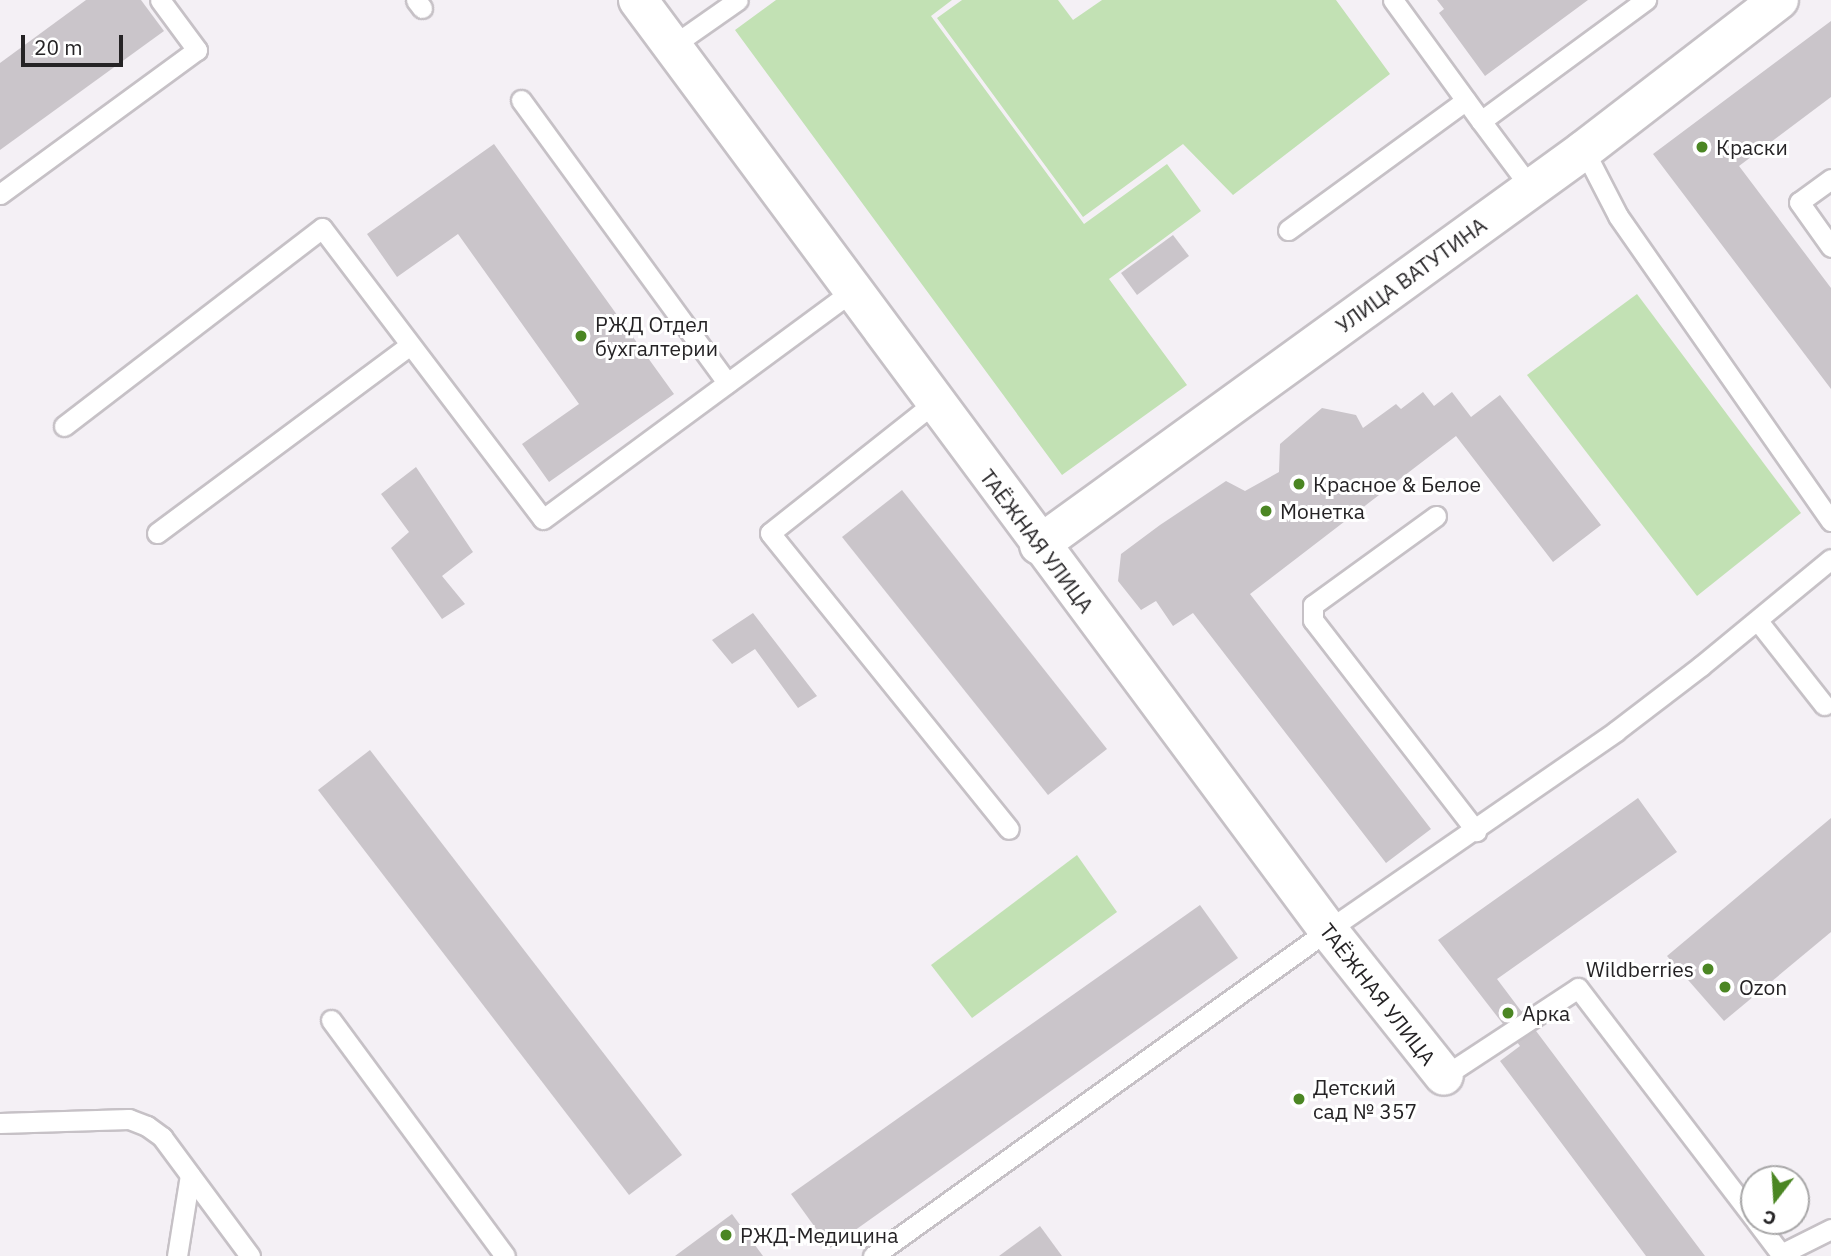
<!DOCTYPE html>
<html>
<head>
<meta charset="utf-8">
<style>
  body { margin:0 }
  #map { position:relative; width:1831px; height:1256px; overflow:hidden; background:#f4f0f5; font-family:"IBM Plex Sans",sans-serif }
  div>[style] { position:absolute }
  .green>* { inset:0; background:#c2e1b4 }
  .building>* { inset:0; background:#cac5ca }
  .roads { filter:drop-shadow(2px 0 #c6c1c6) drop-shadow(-2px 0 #c6c1c6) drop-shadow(0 2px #c6c1c6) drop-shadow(0 -2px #c6c1c6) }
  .service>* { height:19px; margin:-9.5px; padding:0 9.5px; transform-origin:9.5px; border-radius:9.5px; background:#fff }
  .minor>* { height:38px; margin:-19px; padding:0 19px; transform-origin:19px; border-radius:19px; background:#fff }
  .dots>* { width:19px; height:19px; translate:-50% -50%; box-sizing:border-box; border:4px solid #fff; border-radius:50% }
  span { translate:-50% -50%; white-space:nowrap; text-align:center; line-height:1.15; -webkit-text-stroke:6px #fff; paint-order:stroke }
  .poi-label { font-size:21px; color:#252325 }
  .left { translate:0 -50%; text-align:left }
  .right { translate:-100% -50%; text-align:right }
  .street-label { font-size:21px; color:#252325 }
  .north { position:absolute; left:1740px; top:1165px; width:70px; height:70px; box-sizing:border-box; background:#fff; border:2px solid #a8a7a8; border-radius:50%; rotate:197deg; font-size:19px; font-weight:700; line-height:28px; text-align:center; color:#252325 }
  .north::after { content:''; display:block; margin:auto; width:24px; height:32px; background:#4b8623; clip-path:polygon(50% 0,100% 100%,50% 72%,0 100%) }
  .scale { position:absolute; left:21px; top:35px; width:102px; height:32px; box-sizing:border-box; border:4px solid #252325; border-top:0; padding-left:9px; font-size:21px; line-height:24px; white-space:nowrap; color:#252325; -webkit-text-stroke:5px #fff; paint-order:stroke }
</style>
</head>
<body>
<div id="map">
  <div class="green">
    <i style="clip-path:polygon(776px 0,952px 0,931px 16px,1084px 224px,1167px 164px,1201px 211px,1109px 279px,1187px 385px,1062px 475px,735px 30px)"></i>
    <i style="clip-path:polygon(962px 0,1058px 0,1073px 20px,1102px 0,1336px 0,1390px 74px,1233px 195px,1183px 144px,1083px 217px,937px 18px)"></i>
    <i style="clip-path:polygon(1637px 294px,1801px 513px,1697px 596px,1527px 375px)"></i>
    <i style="clip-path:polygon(1077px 855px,1117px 912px,972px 1018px,931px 965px)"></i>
  </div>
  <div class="building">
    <i style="clip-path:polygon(86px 0,141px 0,164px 31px,0 150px,0 63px)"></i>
    <i style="clip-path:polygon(1437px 0,1588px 0,1485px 76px,1439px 13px,1444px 9px)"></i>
    <i style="clip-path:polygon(1831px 21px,1831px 97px,1739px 166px,1831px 288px,1831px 389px,1653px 154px)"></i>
    <i style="clip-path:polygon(494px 144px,674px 394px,549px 482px,522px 444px,579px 404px,458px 234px,397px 277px,367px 234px)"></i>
    <i style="clip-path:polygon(1173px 235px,1189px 256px,1137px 295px,1121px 273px)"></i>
    <i style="clip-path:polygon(1423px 392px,1434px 406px,1452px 392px,1471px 417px,1500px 395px,1601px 525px,1553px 562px,1456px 436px,1250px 594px,1431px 829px,1386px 863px,1193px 613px,1173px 626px,1156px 601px,1141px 610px,1118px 581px,1121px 554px,1160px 525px,1226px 481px,1245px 491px,1279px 472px,1280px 444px,1322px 408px,1356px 415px,1363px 428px,1396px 404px,1401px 409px)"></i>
    <i style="clip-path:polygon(416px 467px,473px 552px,442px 576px,465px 604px,442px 619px,391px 548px,409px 532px,381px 494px)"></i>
    <i style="clip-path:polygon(902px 490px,1107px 749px,1048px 795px,842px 537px)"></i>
    <i style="clip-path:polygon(753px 613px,817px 696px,798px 708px,755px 649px,732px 664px,712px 640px)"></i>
    <i style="clip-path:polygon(370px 750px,682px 1155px,629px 1195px,318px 790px)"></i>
    <i style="clip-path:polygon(1638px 798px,1677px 852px,1497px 979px,1705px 1256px,1646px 1256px,1500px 1061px,1520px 1046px,1438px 940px)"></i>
    <i style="clip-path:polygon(1831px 818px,1831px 932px,1724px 1021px,1667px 956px)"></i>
    <i style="clip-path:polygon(1200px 905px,1238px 958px,830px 1248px,791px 1194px)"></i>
    <i style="clip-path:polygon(732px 1214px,763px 1256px,675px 1256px)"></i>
    <i style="clip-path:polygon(1040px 1226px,1062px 1256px,999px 1256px)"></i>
  </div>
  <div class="roads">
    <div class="service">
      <i style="left:416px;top:0;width:10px;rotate:53deg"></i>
      <i style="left:1393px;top:0;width:150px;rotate:54deg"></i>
      <i style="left:1481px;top:121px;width:205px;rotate:-36.3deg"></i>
      <i style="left:672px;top:46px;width:80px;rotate:-34.9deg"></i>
      <i style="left:521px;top:100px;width:350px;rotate:53.9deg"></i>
      <i style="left:1481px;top:121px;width:84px;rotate:53.3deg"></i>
      <i style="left:1584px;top:150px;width:74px;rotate:62.7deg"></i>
      <i style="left:1618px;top:216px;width:372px;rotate:55.1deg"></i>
      <i style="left:1831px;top:179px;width:39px;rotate:144deg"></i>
      <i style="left:1799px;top:202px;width:55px;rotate:54.6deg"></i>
      <i style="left:0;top:194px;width:244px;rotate:-36.2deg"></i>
      <i style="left:197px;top:50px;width:62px;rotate:-126.5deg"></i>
      <i style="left:1288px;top:230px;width:220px;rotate:-36.1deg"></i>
      <i style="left:934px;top:403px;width:209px;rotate:141.6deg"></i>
      <i style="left:770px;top:533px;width:380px;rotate:51.1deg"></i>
      <i style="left:64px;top:426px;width:325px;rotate:-37.5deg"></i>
      <i style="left:322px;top:228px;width:365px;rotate:52.8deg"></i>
      <i style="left:543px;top:519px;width:384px;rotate:-36.4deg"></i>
      <i style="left:1436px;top:516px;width:152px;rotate:144.1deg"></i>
      <i style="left:1313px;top:605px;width:15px;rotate:90deg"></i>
      <i style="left:1313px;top:620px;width:267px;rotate:52.3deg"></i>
      <i style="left:157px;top:533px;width:315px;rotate:-36.6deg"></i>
      <i style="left:1758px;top:621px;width:107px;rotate:51.8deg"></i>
      <i style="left:331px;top:1020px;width:293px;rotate:53.6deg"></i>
      <i style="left:1444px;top:1076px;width:160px;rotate:-33.3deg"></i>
      <i style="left:1578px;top:988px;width:290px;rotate:52.6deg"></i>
      <i style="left:0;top:1123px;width:129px;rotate:-1.8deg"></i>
      <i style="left:129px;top:1119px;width:19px;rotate:21deg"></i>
      <i style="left:147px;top:1126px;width:19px;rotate:36deg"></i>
      <i style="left:162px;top:1137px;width:148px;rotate:53.5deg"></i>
      <i style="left:1756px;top:1221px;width:41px;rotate:52.9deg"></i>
      <i style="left:1781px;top:1254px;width:56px;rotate:-26.6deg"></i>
      <i style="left:177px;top:1256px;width:82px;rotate:-80.9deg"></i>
      <i style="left:873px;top:1256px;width:560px;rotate:-35.62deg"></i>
      <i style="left:1328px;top:930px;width:350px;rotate:-34.6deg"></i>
      <i style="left:1616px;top:731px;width:107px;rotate:-37.4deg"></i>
      <i style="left:1701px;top:666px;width:168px;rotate:-39.5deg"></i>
    </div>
    <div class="minor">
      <i style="left:638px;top:0;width:1158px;rotate:53.43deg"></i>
      <i style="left:1328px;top:930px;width:186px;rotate:51.5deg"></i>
      <i style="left:1039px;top:545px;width:673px;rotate:-35.93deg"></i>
      <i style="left:1584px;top:150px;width:246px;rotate:-37.6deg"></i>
    </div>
  </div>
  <div class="dots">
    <i style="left:1702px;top:147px;background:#4b8623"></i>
    <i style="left:581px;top:336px;background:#4b8623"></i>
    <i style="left:1299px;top:484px;background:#4b8623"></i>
    <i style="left:1266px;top:511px;background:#4b8623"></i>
    <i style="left:1708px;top:969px;background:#4b8623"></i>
    <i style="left:1725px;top:987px;background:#4b8623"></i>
    <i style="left:1508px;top:1013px;background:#4b8623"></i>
    <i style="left:1299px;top:1099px;background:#4b8623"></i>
    <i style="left:726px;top:1235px;background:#4b8623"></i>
  </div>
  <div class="poi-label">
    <span class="left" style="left:1716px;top:147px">Краски</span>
    <span class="left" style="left:595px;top:336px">РЖД Отдел<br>бухгалтерии</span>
    <span class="left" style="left:1313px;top:484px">Красное &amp; Белое</span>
    <span class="left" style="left:1280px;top:511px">Монетка</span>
    <span class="right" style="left:1694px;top:969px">Wildberries</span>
    <span class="left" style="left:1739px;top:987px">Ozon</span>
    <span class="left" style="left:1522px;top:1013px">Арка</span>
    <span class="left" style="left:1313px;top:1099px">Детский<br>сад № 357</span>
    <span class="left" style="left:740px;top:1235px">РЖД-Медицина</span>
  </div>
  <div class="street-label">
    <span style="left:1411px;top:275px;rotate:-36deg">УЛИЦА ВАТУТИНА</span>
    <span style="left:1037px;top:541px;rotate:53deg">ТАЁЖНАЯ УЛИЦА</span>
    <span style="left:1378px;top:994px;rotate:52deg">ТАЁЖНАЯ УЛИЦА</span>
  </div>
  <div class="north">С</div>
  <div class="scale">20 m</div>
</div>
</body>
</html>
